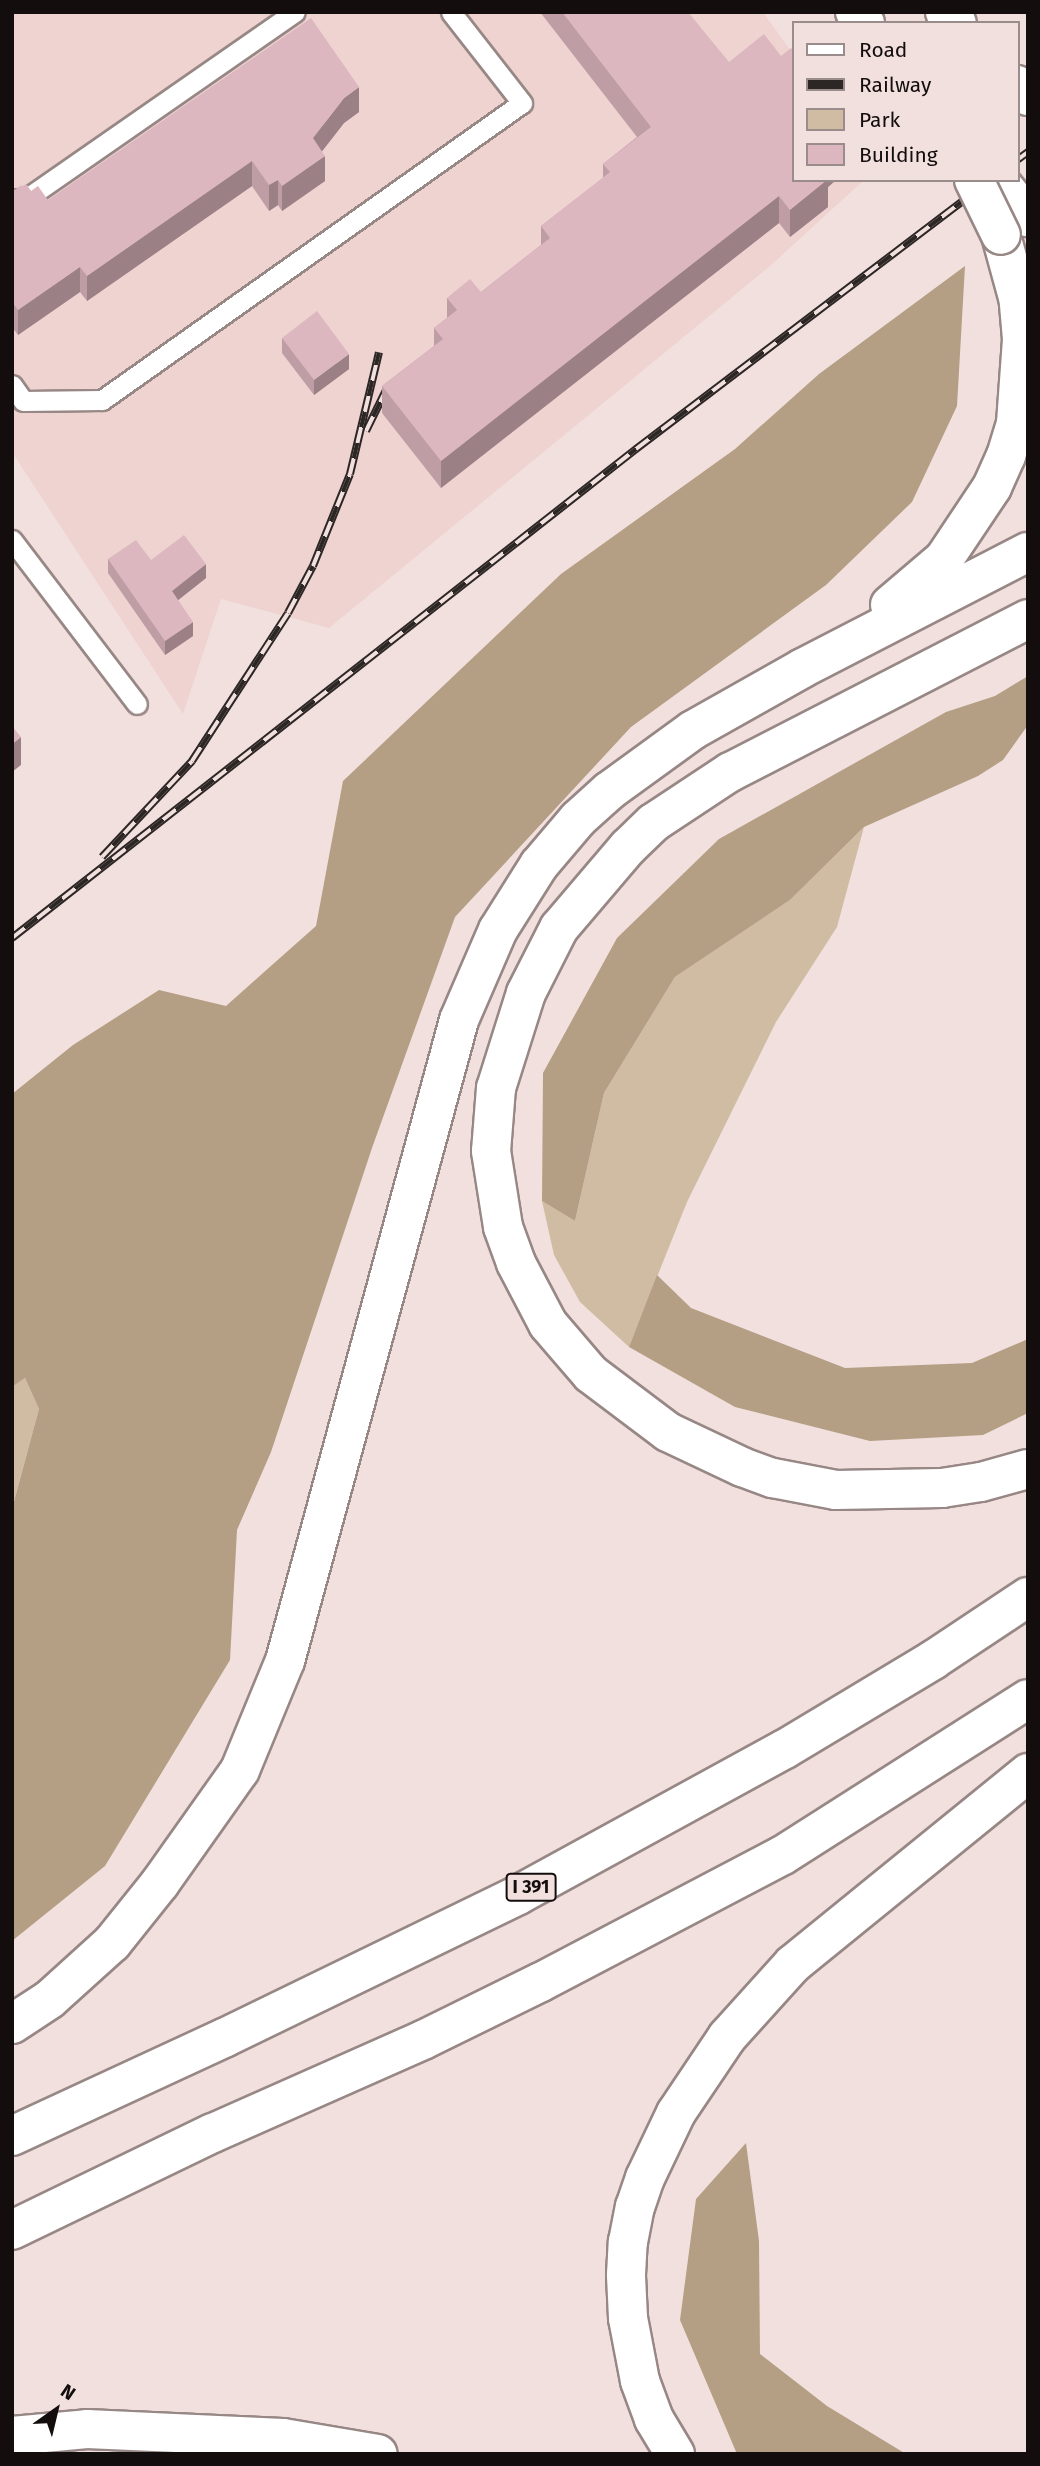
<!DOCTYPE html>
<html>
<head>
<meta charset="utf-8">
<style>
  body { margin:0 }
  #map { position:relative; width:1040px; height:2466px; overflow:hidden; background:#f2e0de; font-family:"Fira Sans",sans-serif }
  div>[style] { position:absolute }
  .built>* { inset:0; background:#eed3d0 }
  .green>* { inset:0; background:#d0bca3 }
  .forest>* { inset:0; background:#b49e84 }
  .roads { filter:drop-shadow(2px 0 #978785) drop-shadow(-2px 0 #978785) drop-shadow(0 2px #978785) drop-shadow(0 -2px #978785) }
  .lane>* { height:19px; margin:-9.5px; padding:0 9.5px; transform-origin:9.5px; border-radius:9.5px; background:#fff }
  .secondary>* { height:38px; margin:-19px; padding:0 19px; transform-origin:19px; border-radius:19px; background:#fff }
  .highway>* { height:38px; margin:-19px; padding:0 19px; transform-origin:19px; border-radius:19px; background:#fff }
  .rail>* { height:8px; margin-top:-4px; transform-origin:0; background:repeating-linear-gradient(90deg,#f2e0de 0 16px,#2c2625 0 32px); box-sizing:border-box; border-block:2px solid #2c2625 }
  .bridges { filter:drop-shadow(2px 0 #978785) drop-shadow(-2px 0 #978785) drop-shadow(0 2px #978785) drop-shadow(0 -2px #978785) }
  .highway-bridge>* { height:38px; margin:-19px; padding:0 19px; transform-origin:19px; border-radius:19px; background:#fff }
  .wall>* { inset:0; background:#be9da5 }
  .shaded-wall>* { inset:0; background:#9b8086 }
  .building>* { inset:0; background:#ddb7c0 }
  span { translate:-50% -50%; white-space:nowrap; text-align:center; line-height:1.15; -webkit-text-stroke:5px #f2e0de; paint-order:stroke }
  .shield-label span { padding:2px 5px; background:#f2e0de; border:2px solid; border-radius:5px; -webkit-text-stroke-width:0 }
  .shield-label { font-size:18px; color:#130e0d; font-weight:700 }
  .frame { position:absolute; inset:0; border:14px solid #130e0d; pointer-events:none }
  .legend { position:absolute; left:792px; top:21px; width:228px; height:161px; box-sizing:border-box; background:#f2e0de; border:2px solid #998c8a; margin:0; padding:9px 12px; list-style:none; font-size:21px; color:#130e0d }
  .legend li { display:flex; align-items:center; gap:14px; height:35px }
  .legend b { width:35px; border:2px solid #998c8a }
  .north { position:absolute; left:21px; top:2375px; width:70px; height:70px; -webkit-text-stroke:5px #f2e0de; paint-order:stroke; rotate:34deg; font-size:19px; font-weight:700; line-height:28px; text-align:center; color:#130e0d }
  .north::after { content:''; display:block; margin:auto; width:24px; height:32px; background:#130e0d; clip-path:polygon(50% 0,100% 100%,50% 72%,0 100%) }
</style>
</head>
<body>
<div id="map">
  <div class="built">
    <i style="clip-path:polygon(12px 12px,763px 12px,793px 54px,793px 180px,864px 180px,769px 267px,329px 628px,221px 599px,183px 714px,12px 452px)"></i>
  </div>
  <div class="green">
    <i style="clip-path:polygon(864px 827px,837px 927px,776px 1022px,687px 1202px,629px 1347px,580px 1302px,554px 1255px,542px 1201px,575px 1221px,604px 1093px,675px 977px,790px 900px)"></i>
    <i style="clip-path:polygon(25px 1378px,39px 1409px,12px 1509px,12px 1387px)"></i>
  </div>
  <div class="forest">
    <i style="clip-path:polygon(965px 266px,957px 406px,912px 502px,826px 585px,631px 727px,455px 917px,372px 1148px,271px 1452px,237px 1530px,230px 1660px,105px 1866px,12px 1941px,12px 1509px,39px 1409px,25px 1378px,12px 1387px,12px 1094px,73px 1045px,159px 990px,226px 1006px,316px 926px,343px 781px,561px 574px,735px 449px,819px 374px)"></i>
    <i style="clip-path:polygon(1028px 676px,1028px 725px,1003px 760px,978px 776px,864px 827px,790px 900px,675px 977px,604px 1093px,575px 1221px,542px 1201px,543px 1073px,617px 938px,719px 839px,946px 712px,995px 696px)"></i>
    <i style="clip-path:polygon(657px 1275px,691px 1308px,845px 1368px,972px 1363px,1028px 1339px,1028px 1413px,983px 1435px,870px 1441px,735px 1407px,629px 1347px)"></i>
    <i style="clip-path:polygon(746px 2143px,759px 2241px,760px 2354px,827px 2406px,906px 2454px,737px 2454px,680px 2320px,696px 2199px)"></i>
  </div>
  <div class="roads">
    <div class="lane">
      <i style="left:12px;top:200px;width:15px;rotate:-8deg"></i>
      <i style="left:27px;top:198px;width:326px;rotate:-34.8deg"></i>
      <i style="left:12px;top:385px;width:19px;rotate:55deg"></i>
      <i style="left:23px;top:401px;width:79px;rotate:-0.7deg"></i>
      <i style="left:102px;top:400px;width:514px;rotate:-35.27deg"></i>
      <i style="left:522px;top:103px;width:115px;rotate:-128deg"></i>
      <i style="left:12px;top:540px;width:206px;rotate:52.7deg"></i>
    </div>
    <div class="secondary">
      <i style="left:855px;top:12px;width:15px;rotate:48deg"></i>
      <i style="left:945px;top:12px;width:16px;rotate:43deg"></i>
      <i style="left:1017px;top:85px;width:16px;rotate:45deg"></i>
      <i style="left:998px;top:180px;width:48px;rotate:51deg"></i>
    </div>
    <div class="highway">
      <i style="left:890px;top:605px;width:71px;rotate:-40.4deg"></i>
      <i style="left:944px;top:559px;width:87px;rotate:-56.3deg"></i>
      <i style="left:992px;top:487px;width:34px;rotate:-66deg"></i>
      <i style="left:1006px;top:456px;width:34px;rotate:-73deg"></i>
      <i style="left:1016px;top:423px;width:84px;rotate:-85.9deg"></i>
      <i style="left:1022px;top:339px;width:38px;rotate:-95deg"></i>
      <i style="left:1019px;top:301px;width:68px;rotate:-105.3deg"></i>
      <i style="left:1028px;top:619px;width:335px;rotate:152.8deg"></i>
      <i style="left:730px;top:772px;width:92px;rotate:146.5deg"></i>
      <i style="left:653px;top:823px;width:35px;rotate:136deg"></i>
      <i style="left:628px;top:847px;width:106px;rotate:130.4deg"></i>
      <i style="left:559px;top:928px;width:73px;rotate:116.9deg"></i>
      <i style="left:526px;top:993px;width:100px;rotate:107.5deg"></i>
      <i style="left:496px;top:1088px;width:63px;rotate:94.5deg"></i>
      <i style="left:491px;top:1151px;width:77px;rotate:81deg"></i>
      <i style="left:503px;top:1227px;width:38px;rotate:70deg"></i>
      <i style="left:516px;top:1263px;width:69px;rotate:62.3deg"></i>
      <i style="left:548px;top:1324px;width:66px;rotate:49.3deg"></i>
      <i style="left:591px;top:1374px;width:96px;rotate:37deg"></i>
      <i style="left:668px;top:1432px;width:82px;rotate:25.3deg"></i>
      <i style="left:742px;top:1467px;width:33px;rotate:20deg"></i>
      <i style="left:773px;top:1478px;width:64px;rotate:10.8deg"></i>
      <i style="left:836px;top:1490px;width:106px;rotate:-1.1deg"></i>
      <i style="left:942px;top:1488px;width:39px;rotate:-9deg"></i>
      <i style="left:981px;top:1482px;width:49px;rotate:-15.5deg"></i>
      <i style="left:12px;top:2024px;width:45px;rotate:-33.3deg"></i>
      <i style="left:50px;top:1999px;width:84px;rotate:-42.1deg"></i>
      <i style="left:112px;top:1943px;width:77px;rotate:-51.3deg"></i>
      <i style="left:160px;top:1883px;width:138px;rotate:-54.7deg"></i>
      <i style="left:240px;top:1770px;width:118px;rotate:-67.6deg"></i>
      <i style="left:285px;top:1661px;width:664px;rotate:-74.81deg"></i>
      <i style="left:459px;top:1020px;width:98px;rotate:-66.6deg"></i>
      <i style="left:498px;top:930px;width:77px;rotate:-57.8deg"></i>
      <i style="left:539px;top:865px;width:60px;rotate:-49.7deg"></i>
      <i style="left:578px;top:819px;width:42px;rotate:-42.1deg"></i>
      <i style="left:609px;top:791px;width:104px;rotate:-36deg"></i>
      <i style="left:693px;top:730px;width:126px;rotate:-29.4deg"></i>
      <i style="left:803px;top:668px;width:253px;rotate:-27.3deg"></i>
      <i style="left:12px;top:2136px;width:234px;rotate:-24.8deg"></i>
      <i style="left:224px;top:2038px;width:327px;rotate:-25.9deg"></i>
      <i style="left:518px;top:1895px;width:304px;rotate:-28.7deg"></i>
      <i style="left:785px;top:1749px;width:173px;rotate:-31deg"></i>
      <i style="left:933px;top:1660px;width:114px;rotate:-33.6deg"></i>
      <i style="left:12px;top:2230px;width:223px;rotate:-25.8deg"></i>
      <i style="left:213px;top:2133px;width:230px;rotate:-23.9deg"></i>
      <i style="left:423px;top:2040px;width:131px;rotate:-26.2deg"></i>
      <i style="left:541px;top:1982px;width:273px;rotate:-27.7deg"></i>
      <i style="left:783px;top:1855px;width:290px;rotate:-32.5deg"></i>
      <i style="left:12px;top:2436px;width:75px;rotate:-5.3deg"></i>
      <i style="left:87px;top:2429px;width:196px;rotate:2.6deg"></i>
      <i style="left:283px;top:2438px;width:96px;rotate:9.6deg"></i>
      <i style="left:675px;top:2454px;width:41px;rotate:-121deg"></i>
      <i style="left:654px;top:2419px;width:40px;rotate:-110.2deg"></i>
      <i style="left:640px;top:2381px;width:64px;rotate:-100.8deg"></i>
      <i style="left:628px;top:2318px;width:43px;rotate:-92.7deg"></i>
      <i style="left:626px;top:2275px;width:33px;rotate:-87deg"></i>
      <i style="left:628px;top:2242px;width:36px;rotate:-79deg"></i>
      <i style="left:635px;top:2207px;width:31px;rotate:-71deg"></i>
      <i style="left:645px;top:2178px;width:72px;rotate:-64.5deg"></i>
      <i style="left:676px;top:2113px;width:92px;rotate:-56.1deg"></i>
      <i style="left:727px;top:2037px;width:98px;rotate:-47.9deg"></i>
      <i style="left:793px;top:1964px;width:303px;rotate:-39.1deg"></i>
    </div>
  </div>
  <div class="rail">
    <i style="left:1017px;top:160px;width:14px;rotate:-36deg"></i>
    <i style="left:366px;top:431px;width:46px;rotate:-64deg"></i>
    <i style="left:102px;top:857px;width:132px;rotate:-46.8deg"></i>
    <i style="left:192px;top:761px;width:176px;rotate:-57deg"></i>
    <i style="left:288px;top:613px;width:53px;rotate:-62deg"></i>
    <i style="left:313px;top:566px;width:99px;rotate:-68.1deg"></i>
    <i style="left:350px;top:474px;width:125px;rotate:-76.6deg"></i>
    <i style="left:12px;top:938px;width:793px;rotate:-38.08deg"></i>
    <i style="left:636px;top:449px;width:445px;rotate:-37.2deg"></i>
  </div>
  <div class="bridges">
    <div class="highway-bridge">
      <i style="left:974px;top:180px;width:61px;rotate:63.9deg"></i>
    </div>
  </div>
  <div class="wall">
    <i style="clip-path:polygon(540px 12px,688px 12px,793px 180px,836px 180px,828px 187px,828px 207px,790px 237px,779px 223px,441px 488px,382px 413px,382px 386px,434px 346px,434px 328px,447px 318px,447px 298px,481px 292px,541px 245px,541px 226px,603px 178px,603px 164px,637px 137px)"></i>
    <i style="clip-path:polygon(359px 112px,344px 123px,322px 151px,325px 181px,282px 211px,278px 205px,269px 211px,252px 186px,87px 301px,80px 292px,18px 335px,12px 327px,12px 192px,31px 191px,48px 200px)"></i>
    <i style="clip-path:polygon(282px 338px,349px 369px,314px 395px,282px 353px)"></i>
    <i style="clip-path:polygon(108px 559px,151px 560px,206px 578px,178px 600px,193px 636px,165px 655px,108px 573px)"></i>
  </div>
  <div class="shaded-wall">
    <i style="clip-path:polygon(359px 87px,359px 112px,344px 123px,313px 163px,313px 138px,344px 98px)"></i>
    <i style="clip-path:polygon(325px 156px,325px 181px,282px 211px,282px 186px)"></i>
    <i style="clip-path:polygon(252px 161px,252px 186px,87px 301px,87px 276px)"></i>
    <i style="clip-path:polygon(278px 180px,278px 205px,269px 211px,269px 185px)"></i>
    <i style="clip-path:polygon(818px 180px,836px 180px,828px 187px,828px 207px,790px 237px,790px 210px)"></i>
    <i style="clip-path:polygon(779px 196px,779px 223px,441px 488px,441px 461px)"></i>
    <i style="clip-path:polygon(80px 267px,80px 292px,18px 335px,18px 310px)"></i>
    <i style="clip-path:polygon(349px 354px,349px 369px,314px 395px,314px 380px)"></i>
    <i style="clip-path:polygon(206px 564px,206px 578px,172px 605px,172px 591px)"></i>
    <i style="clip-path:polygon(193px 622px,193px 636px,165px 655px,165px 641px)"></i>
    <i style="clip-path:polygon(21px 737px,21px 765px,12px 772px,12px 744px)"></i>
  </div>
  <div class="building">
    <i style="clip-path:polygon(562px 12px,688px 12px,729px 62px,764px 34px,781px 56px,791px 48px,793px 50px,793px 180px,827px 180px,790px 210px,779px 196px,441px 461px,382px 386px,443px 339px,434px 328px,457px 310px,447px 298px,470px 279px,481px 292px,550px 238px,541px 226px,610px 172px,603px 164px,651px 127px)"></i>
    <i style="clip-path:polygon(311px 18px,359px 87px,344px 98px,313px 138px,325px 156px,282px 186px,278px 180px,269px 185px,252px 161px,87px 276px,80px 267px,18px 310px,12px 302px,12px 192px,20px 186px,27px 185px,31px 191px,38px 186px,48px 200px)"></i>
    <i style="clip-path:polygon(317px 311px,349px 354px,314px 380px,282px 338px)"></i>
    <i style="clip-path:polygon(184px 535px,206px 564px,172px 591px,193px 622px,165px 641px,108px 559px,136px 540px,151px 560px)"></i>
    <i style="clip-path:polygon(12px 726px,21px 737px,12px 744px)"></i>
  </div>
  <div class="shield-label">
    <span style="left:531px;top:1887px">I 391</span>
  </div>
  <div class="frame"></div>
  <ul class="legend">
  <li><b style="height:9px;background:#fff"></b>Road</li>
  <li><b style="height:9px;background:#2c2625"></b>Railway</li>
  <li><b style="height:19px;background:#d0bca3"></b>Park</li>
  <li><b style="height:19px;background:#ddb7c0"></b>Building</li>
  </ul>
  <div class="north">N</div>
</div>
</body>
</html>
